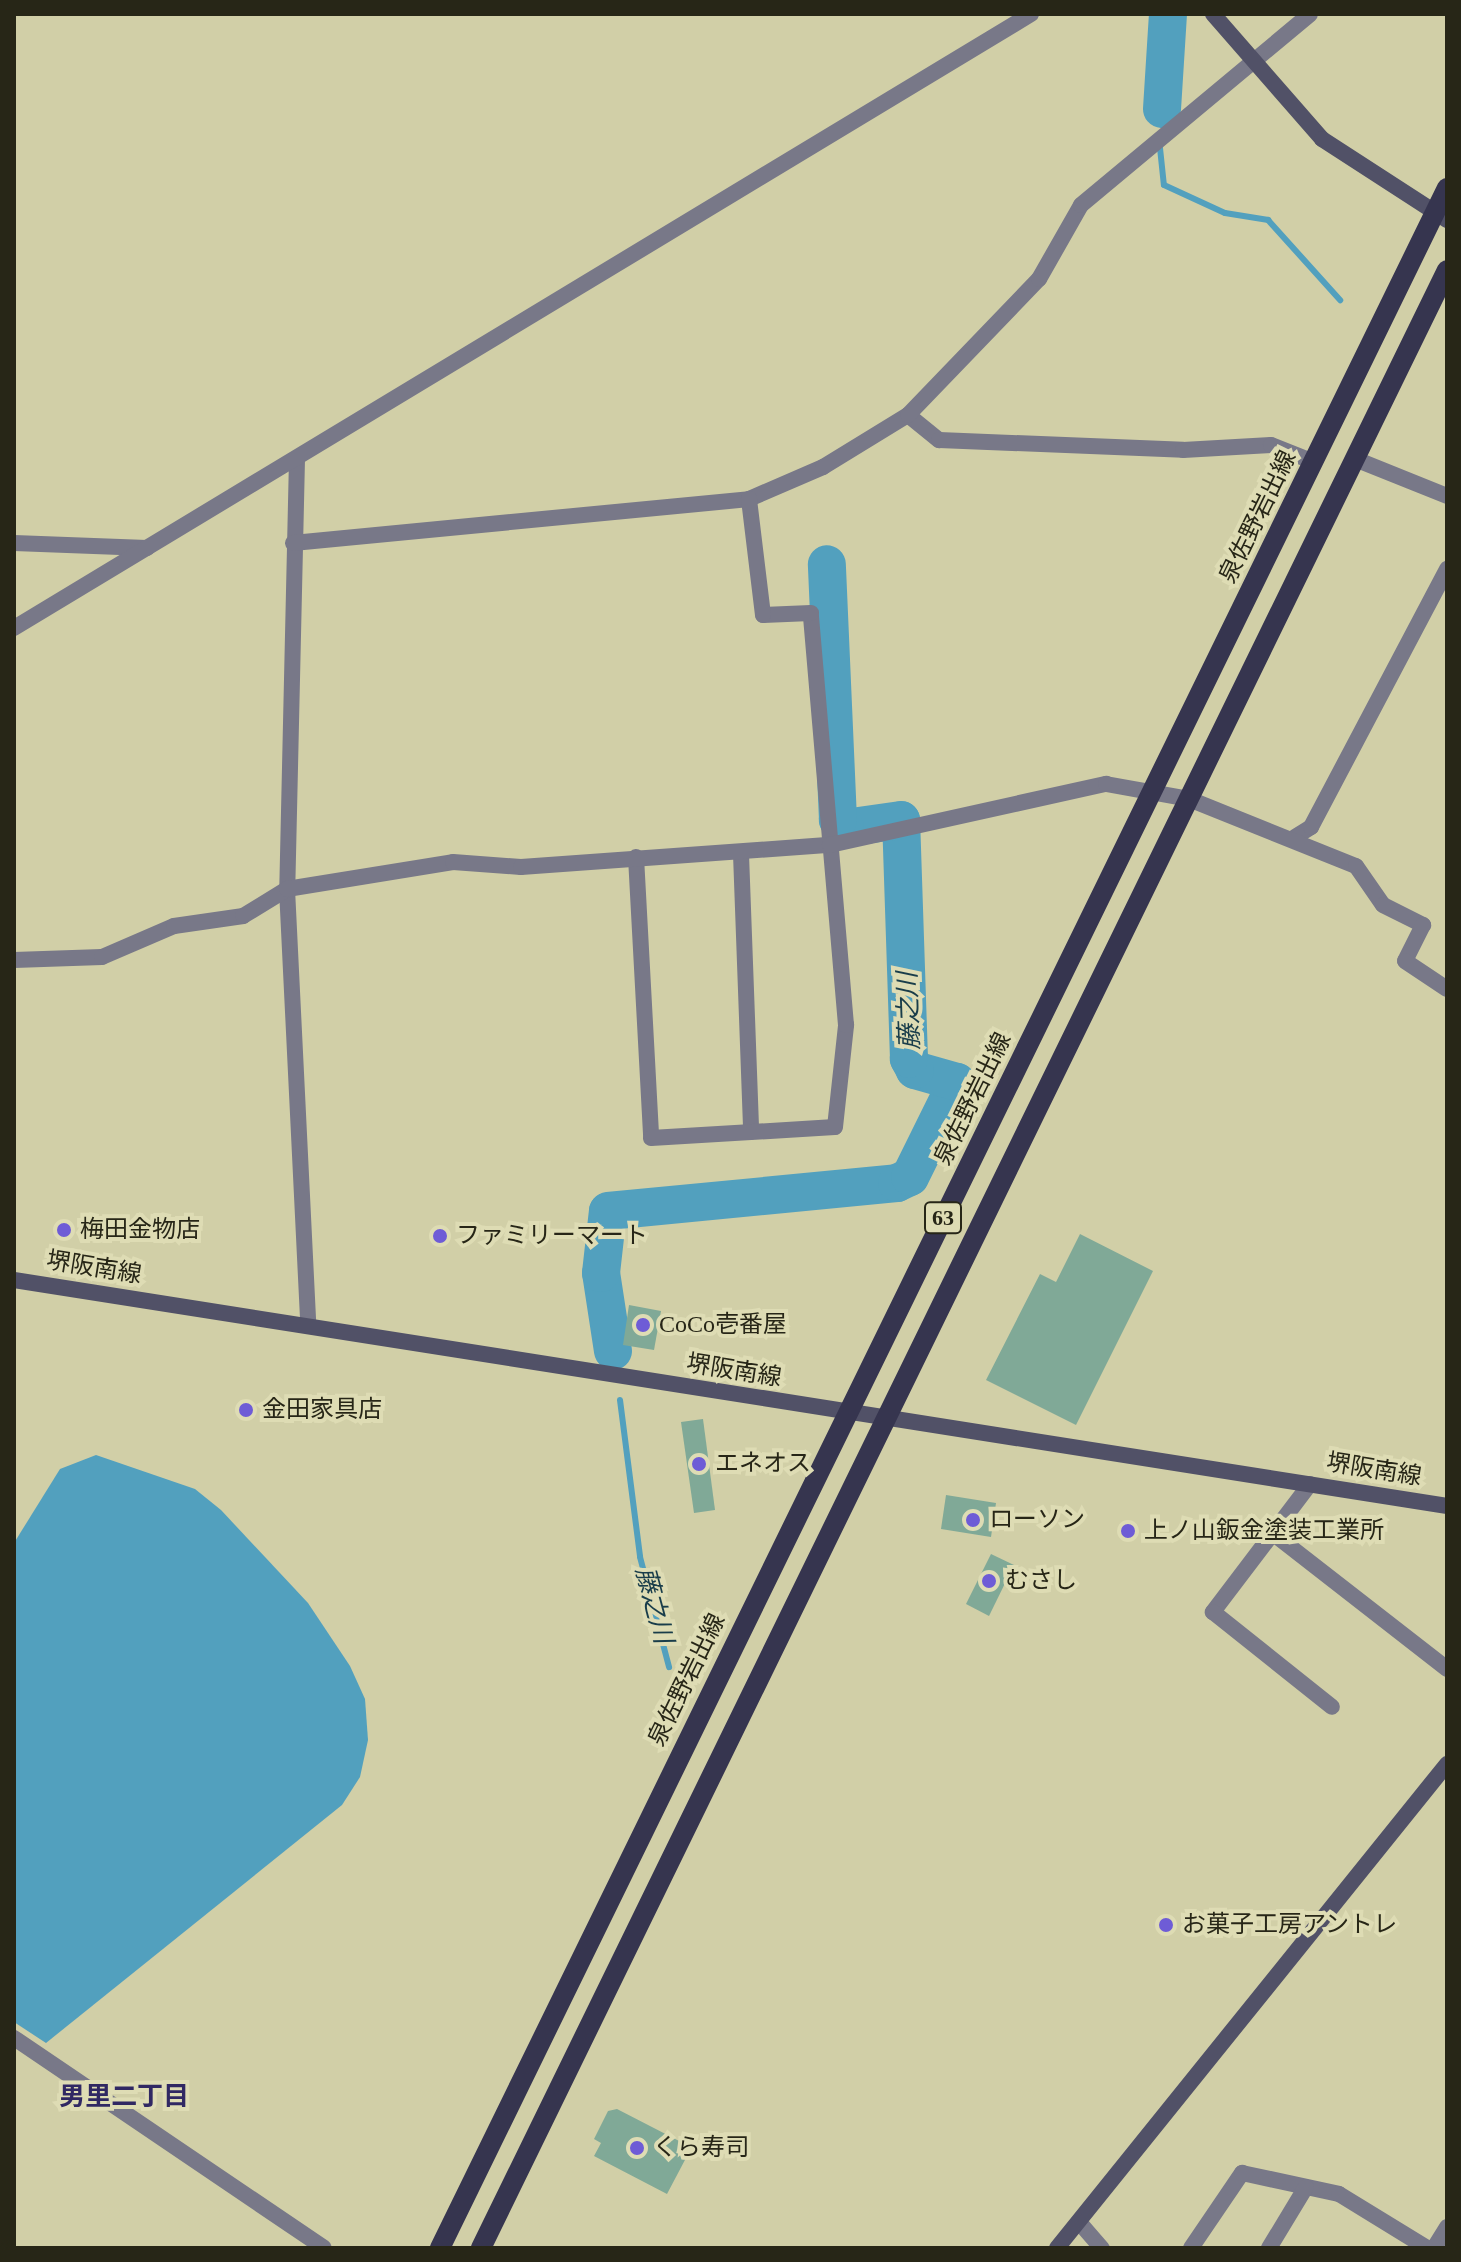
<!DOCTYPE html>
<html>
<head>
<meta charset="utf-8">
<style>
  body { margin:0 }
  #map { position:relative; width:1461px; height:2262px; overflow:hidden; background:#d1cfa7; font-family:"Times New Roman","Noto Sans JP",serif }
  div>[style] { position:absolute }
  .water>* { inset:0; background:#52a0be }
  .stream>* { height:6px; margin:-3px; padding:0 3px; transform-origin:3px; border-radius:3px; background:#52a0be }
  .river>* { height:38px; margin:-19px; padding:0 19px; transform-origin:19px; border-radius:19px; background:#52a0be }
  .building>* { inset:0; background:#80a997 }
  .street>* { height:16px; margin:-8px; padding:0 8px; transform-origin:8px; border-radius:8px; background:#787888 }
  .secondary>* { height:16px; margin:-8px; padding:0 8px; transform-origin:8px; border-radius:8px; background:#515167 }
  .primary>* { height:20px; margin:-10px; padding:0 10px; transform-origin:10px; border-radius:10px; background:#36354f }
  .dots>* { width:22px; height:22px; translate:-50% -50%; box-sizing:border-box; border:4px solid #dedcb4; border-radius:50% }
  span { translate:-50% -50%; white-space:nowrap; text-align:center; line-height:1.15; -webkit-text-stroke:8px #dedcb4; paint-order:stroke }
  .shield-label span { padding:2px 6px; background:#dedcb4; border:2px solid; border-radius:6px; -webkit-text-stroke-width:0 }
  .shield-label { font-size:22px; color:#272617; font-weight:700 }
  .street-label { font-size:24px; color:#272617 }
  .poi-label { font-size:24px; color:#272617 }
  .left { translate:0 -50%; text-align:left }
  .water-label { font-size:26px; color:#193d4a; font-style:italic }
  .neighbourhood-label { font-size:26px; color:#302863; font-weight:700 }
  .frame { position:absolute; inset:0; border:16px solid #272617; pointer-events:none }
</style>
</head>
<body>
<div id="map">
  <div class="water">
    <i style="clip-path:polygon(96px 1455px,195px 1489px,221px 1510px,308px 1603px,350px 1666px,365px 1699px,368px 1740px,360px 1777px,342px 1805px,46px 2043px,14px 2022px,14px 1543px,60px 1469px)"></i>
  </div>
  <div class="stream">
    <i style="left:1160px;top:148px;width:37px;rotate:84deg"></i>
    <i style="left:1164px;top:185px;width:67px;rotate:24.7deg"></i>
    <i style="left:1225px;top:213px;width:44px;rotate:9.2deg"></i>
    <i style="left:1268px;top:220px;width:108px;rotate:48deg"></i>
    <i style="left:620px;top:1400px;width:158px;rotate:82.7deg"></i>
    <i style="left:640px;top:1557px;width:114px;rotate:75.2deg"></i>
  </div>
  <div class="river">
    <i style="left:1162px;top:109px;width:95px;rotate:-86.4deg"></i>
    <i style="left:613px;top:1351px;width:79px;rotate:-98.7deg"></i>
    <i style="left:601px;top:1273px;width:62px;rotate:-83.6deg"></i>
    <i style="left:608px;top:1211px;width:290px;rotate:-5.5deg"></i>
    <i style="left:897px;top:1183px;width:14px;rotate:-25deg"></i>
    <i style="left:910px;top:1177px;width:106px;rotate:-63.7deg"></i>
    <i style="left:957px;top:1082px;width:44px;rotate:-164.1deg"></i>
    <i style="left:915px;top:1070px;width:13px;rotate:-119deg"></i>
    <i style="left:909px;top:1059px;width:239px;rotate:-91.9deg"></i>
    <i style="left:901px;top:820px;width:57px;rotate:171.9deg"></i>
    <i style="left:845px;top:828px;width:11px;rotate:-131deg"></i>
    <i style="left:838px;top:820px;width:256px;rotate:-92.5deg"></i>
  </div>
  <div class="building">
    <i style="clip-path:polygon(1080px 1234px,1153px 1271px,1076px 1425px,986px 1380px,1040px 1274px,1056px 1282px)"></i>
    <i style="clip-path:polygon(629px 1305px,661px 1311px,654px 1350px,623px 1345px)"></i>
    <i style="clip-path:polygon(703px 1419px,715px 1510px,694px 1513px,681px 1422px)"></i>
    <i style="clip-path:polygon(946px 1495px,996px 1503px,991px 1537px,941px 1529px)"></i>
    <i style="clip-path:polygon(991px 1554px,1014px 1565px,989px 1616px,966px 1604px)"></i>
    <i style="clip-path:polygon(617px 2109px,683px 2143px,678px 2154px,686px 2158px,667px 2194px,594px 2156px,601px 2143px,594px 2139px,608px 2111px)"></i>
  </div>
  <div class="street">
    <i style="left:908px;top:415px;width:40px;rotate:39deg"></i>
    <i style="left:939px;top:440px;width:244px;rotate:2.3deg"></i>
    <i style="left:1183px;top:450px;width:88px;rotate:-3.3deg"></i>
    <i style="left:1271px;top:445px;width:46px;rotate:21.6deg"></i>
    <i style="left:297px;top:459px;width:430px;rotate:91.3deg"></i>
    <i style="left:287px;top:889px;width:437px;rotate:87.2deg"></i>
    <i style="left:1355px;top:459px;width:99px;rotate:21.9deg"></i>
    <i style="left:14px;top:543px;width:133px;rotate:2.2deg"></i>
    <i style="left:293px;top:543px;width:458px;rotate:-5.5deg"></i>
    <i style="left:749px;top:499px;width:81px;rotate:-23.4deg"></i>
    <i style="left:823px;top:467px;width:100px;rotate:-31.5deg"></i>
    <i style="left:908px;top:415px;width:189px;rotate:-46.1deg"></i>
    <i style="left:1039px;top:279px;width:85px;rotate:-60.4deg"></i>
    <i style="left:1081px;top:205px;width:298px;rotate:-39.8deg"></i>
    <i style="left:14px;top:628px;width:1188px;rotate:-31.12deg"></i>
    <i style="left:1295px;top:837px;width:19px;rotate:-32deg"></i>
    <i style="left:1311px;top:827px;width:292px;rotate:-62.2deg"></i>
    <i style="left:741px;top:854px;width:278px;rotate:87.9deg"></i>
    <i style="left:636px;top:857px;width:281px;rotate:86.9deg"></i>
    <i style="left:651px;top:1138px;width:184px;rotate:-3.4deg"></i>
    <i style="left:835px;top:1127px;width:103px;rotate:-83.8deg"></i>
    <i style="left:846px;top:1025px;width:413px;rotate:-94.9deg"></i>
    <i style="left:811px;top:613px;width:48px;rotate:177.6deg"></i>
    <i style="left:763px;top:615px;width:117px;rotate:-96.9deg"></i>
    <i style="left:14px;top:960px;width:88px;rotate:-2deg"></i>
    <i style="left:102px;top:957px;width:78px;rotate:-23.3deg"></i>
    <i style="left:174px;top:926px;width:70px;rotate:-8.2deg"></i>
    <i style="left:243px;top:916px;width:52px;rotate:-31.5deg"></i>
    <i style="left:287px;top:889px;width:168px;rotate:-9.2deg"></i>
    <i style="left:453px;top:862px;width:68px;rotate:4.2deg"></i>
    <i style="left:521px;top:867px;width:310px;rotate:-4.1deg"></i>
    <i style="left:830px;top:845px;width:283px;rotate:-12.5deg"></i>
    <i style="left:1106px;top:784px;width:84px;rotate:10.2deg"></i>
    <i style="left:1189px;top:799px;width:180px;rotate:21.9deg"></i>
    <i style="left:1356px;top:866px;width:47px;rotate:55.3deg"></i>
    <i style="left:1383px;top:905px;width:45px;rotate:26.6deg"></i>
    <i style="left:1423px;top:925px;width:40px;rotate:116.6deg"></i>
    <i style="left:1405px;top:961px;width:50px;rotate:33.7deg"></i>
    <i style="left:1310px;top:1484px;width:161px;rotate:127.2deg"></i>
    <i style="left:1213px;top:1612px;width:152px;rotate:38.6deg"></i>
    <i style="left:1275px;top:1535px;width:218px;rotate:37.9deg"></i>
    <i style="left:14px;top:2038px;width:374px;rotate:34.1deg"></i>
    <i style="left:1079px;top:2222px;width:35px;rotate:49deg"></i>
    <i style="left:1191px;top:2248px;width:91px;rotate:-55.8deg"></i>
    <i style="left:1242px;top:2173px;width:99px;rotate:12.2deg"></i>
    <i style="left:1339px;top:2194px;width:103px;rotate:31.5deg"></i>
    <i style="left:1269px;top:2248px;width:71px;rotate:-58.8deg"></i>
    <i style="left:1434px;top:2248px;width:25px;rotate:-58deg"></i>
  </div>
  <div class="secondary">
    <i style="left:1213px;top:14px;width:166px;rotate:48.9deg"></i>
    <i style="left:1322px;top:139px;width:149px;rotate:32.9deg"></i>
    <i style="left:14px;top:1280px;width:1451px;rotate:8.96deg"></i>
    <i style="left:1057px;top:2248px;width:622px;rotate:-51.14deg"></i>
  </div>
  <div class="primary">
    <i style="left:440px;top:2248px;width:2293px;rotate:-63.95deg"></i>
    <i style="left:481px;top:2248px;width:2201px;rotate:-63.97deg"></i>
  </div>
  <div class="dots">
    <i style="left:64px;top:1230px;background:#6e5cd6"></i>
    <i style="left:440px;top:1236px;background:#6e5cd6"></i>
    <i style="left:643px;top:1325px;background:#6e5cd6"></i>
    <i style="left:246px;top:1410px;background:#6e5cd6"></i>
    <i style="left:699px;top:1464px;background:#6e5cd6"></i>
    <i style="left:973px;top:1520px;background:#6e5cd6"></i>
    <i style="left:1128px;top:1531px;background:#6e5cd6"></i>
    <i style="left:989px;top:1581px;background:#6e5cd6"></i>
    <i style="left:1166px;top:1925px;background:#6e5cd6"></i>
    <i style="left:637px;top:2148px;background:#6e5cd6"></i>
  </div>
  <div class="shield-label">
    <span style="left:943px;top:1218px">63</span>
  </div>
  <div class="street-label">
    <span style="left:1258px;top:517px;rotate:-64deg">泉佐野岩出線</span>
    <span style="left:973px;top:1099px;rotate:-64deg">泉佐野岩出線</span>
    <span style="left:94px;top:1268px;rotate:9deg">堺阪南線</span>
    <span style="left:734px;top:1371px;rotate:9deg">堺阪南線</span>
    <span style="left:1374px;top:1470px;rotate:9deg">堺阪南線</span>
    <span style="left:687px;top:1680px;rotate:-64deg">泉佐野岩出線</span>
  </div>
  <div class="poi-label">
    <span class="left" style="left:80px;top:1230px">梅田金物店</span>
    <span class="left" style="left:456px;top:1236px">ファミリーマート</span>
    <span class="left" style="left:659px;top:1325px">CoCo壱番屋</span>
    <span class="left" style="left:262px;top:1410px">金田家具店</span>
    <span class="left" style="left:715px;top:1464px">エネオス</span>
    <span class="left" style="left:989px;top:1520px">ローソン</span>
    <span class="left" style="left:1144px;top:1531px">上ノ山鈑金塗装工業所</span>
    <span class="left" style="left:1005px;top:1581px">むさし</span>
    <span class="left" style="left:1182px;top:1925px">お菓子工房アントレ</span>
    <span class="left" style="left:653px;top:2148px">くら寿司</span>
  </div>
  <div class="water-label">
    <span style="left:909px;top:1011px;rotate:-92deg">藤之川</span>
    <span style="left:654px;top:1605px;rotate:75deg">藤之川</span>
  </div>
  <div class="neighbourhood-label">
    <span style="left:124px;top:2097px">男里二丁目</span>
  </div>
  <div class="frame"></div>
</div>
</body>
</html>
